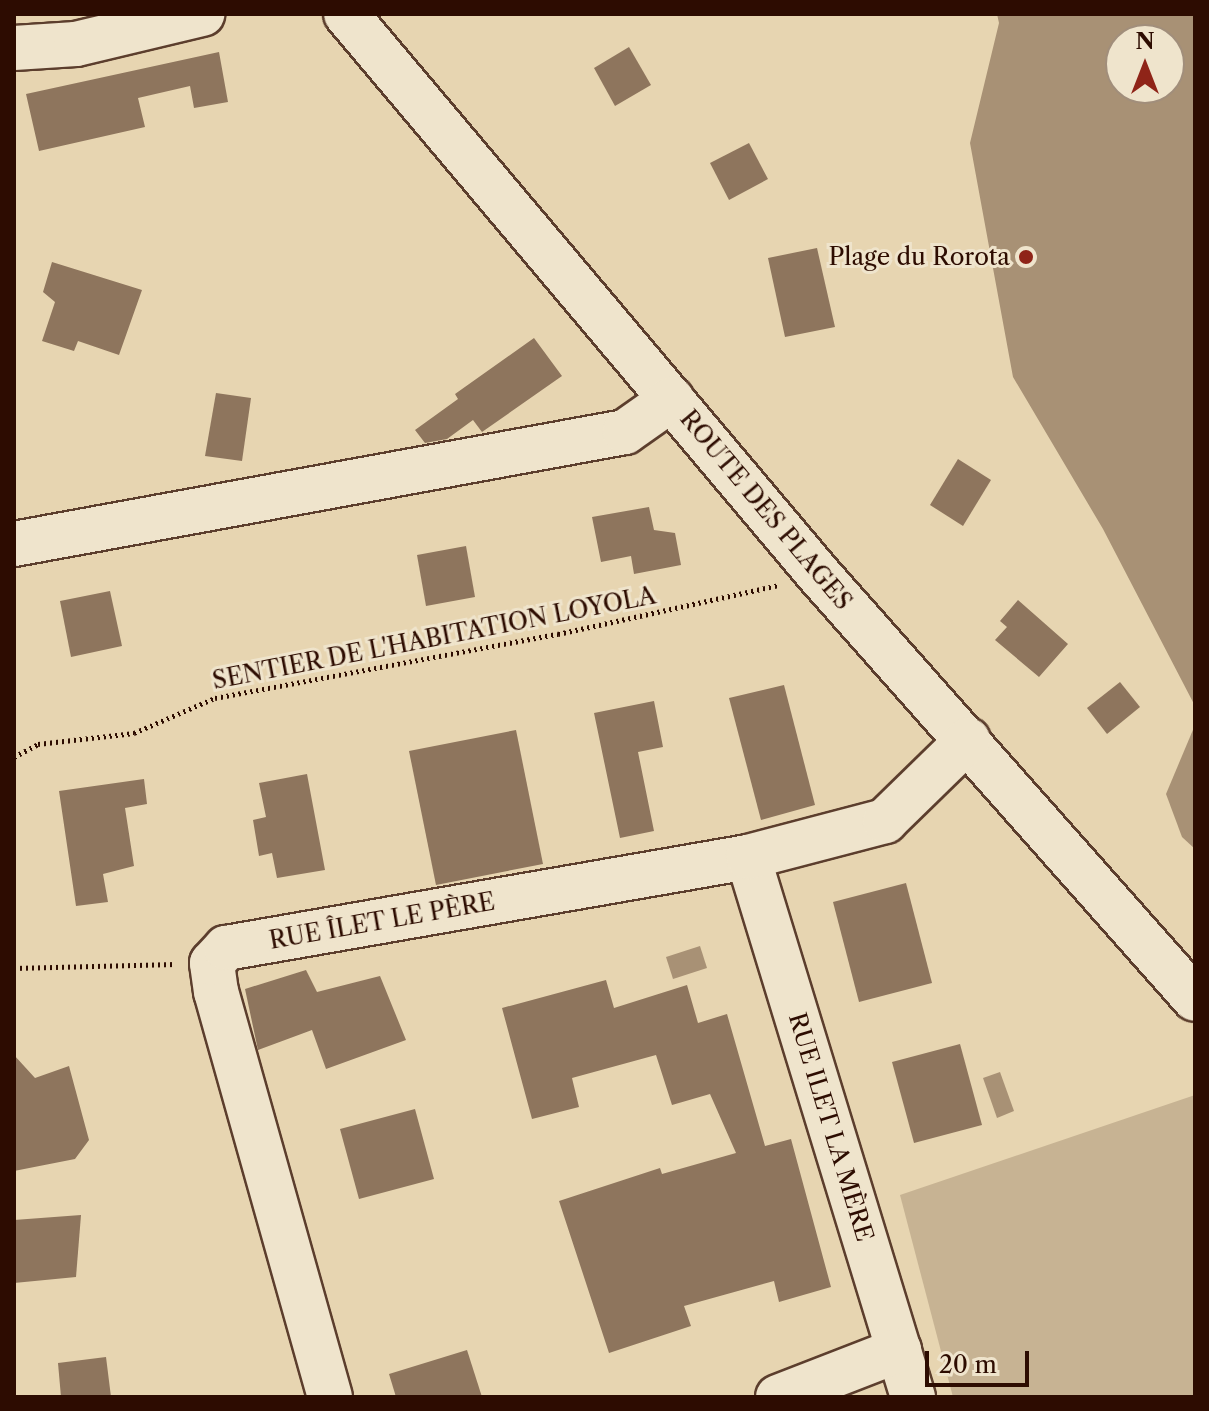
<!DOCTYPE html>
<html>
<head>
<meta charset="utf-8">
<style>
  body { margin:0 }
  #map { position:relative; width:1209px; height:1411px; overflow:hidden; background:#e7d5b1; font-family:"Libre Caslon Text",serif }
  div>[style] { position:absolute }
  .green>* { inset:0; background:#c7b393 }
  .water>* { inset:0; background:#a89175 }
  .building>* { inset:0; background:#8e755d }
  .path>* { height:5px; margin-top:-2.5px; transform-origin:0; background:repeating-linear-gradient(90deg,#2d0c01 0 2px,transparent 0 6px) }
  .roads { filter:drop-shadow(2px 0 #5c3e2d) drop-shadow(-2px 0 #5c3e2d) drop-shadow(0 2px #5c3e2d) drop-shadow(0 -2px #5c3e2d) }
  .minor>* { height:44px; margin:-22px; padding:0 22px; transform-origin:22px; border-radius:22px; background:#efe4cc }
  .dots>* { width:22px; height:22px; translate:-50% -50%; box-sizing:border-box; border:4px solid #efe4cc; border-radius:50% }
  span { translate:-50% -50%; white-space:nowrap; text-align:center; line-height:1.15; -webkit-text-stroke:6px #efe4cc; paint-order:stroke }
  .poi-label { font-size:24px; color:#2d0c01 }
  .right { translate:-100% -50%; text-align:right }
  .street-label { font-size:24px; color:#2d0c01 }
  .frame { position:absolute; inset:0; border:16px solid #2d0c01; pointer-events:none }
  .north { position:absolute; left:1105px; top:24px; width:80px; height:80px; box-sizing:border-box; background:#efe4cc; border:2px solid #a18e7b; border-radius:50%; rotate:0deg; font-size:22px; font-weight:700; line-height:32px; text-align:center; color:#2d0c01 }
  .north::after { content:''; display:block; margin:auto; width:28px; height:36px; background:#8f2418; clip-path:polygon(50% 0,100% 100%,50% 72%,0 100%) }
  .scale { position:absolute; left:925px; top:1351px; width:104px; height:36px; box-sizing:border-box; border:4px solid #2d0c01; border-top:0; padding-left:10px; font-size:24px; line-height:28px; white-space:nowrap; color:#2d0c01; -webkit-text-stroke:6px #efe4cc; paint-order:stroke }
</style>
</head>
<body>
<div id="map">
  <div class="green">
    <i style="clip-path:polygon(1195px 1095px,1195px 1397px,953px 1397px,900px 1195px)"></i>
  </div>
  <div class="water">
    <i style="clip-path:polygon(evenodd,997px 14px,1195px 14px,1195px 706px,1103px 529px,1013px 377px,970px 143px,999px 23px,997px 14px,1121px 40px,1169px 40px,1169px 88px,1121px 88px,1121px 40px)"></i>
    <i style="clip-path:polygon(1195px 725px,1195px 849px,1182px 837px,1166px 794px)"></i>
    <i style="clip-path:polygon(700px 946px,707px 968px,673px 979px,666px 957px)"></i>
    <i style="clip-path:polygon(1000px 1072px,1014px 1111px,997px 1118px,983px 1078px)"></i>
  </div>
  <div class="building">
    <i style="clip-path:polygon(629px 47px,651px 85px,615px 106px,594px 68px)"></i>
    <i style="clip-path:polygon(219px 52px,228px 102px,194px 108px,190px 86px,138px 98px,145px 127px,39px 151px,26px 94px)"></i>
    <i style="clip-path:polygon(749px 143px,768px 179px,729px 200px,710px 163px)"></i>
    <i style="clip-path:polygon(817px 248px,835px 327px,785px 337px,768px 258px)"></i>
    <i style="clip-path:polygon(52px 262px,142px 290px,119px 355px,78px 341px,74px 351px,42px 341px,55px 302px,43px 292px)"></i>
    <i style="clip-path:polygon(534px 338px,562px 376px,482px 432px,473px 420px,447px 439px,425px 443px,415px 430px,458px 399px,455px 394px)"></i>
    <i style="clip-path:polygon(216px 393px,251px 398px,242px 461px,205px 456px)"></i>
    <i style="clip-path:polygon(958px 459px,991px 480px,963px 526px,930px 505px)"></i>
    <i style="clip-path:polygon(649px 507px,654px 530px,675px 533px,681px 565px,634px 574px,631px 556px,601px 562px,592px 517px)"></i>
    <i style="clip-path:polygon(466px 546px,475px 597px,426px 606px,417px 555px)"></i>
    <i style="clip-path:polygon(110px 591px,122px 646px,71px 657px,60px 601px)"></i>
    <i style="clip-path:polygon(1018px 600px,1068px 644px,1039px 677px,995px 640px,1007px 627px,1000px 621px)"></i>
    <i style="clip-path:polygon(1120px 682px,1140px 707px,1107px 734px,1087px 708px)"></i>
    <i style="clip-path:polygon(784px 685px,815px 805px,761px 820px,729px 698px)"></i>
    <i style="clip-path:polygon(654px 701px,663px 747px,638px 752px,654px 831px,620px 838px,594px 713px)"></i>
    <i style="clip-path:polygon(516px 730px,543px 864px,436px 885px,409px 751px)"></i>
    <i style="clip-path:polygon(307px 774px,325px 870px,277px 878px,272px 853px,259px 856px,253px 820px,266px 817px,259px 783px)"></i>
    <i style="clip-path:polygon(144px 779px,147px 804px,125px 808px,134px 866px,103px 874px,108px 902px,76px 906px,59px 791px)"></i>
    <i style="clip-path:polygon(906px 883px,932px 983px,859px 1002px,833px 902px)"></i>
    <i style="clip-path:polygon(306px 970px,317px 992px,380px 976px,406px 1040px,326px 1069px,312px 1030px,258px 1050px,245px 989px)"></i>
    <i style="clip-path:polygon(606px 980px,614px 1008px,687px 985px,698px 1023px,727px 1014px,765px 1146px,791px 1139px,831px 1287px,779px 1302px,774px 1281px,684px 1306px,691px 1326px,609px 1353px,559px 1201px,660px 1168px,662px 1174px,736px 1153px,710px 1094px,672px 1105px,656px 1055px,572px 1078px,579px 1107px,532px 1119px,502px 1008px)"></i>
    <i style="clip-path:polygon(960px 1044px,982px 1125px,914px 1143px,892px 1062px)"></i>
    <i style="clip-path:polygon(14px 1055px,35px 1078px,69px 1066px,89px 1140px,75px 1159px,14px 1171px)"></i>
    <i style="clip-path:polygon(415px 1109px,434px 1179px,359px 1199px,340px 1129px)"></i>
    <i style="clip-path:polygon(81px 1215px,76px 1277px,14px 1283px,14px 1220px)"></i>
    <i style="clip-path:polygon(467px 1350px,482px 1397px,396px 1397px,389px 1374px)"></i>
    <i style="clip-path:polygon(106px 1357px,111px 1397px,61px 1397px,58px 1363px)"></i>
  </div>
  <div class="path">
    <i style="left:14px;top:757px;width:27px;rotate:-28deg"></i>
    <i style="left:38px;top:744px;width:97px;rotate:-6.5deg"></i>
    <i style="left:134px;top:733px;width:88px;rotate:-23.4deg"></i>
    <i style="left:215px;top:698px;width:349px;rotate:-10.6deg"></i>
    <i style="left:558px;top:634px;width:226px;rotate:-12.5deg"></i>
    <i style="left:14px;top:968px;width:162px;rotate:-1.4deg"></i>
  </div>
  <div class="roads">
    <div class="minor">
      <i style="left:346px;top:14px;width:735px;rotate:49.86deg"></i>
      <i style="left:820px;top:576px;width:565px;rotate:48.44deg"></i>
      <i style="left:14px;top:48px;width:62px;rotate:-3.7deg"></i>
      <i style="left:76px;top:44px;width:130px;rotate:-13.4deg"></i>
      <i style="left:14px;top:544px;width:621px;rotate:-10.39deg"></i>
      <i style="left:625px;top:432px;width:57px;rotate:-35.1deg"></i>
      <i style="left:748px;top:857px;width:565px;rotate:73.01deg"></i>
      <i style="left:330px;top:1397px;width:421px;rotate:-105.7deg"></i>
      <i style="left:216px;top:992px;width:29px;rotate:-98deg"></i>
      <i style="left:212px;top:963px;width:21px;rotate:-47deg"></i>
      <i style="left:226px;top:948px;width:530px;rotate:-9.89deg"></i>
      <i style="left:748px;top:857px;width:142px;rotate:-14.7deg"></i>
      <i style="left:885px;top:821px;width:116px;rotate:-44.3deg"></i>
      <i style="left:778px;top:1397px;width:130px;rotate:-21.2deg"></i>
    </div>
  </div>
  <div class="dots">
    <i style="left:1026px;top:257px;background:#8f2418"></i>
  </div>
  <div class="poi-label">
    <span class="right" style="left:1010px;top:257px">Plage du Rorota</span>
  </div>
  <div class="street-label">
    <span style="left:766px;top:510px;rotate:50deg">ROUTE DES PLAGES</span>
    <span style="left:434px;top:638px;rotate:-11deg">SENTIER DE L'HABITATION LOYOLA</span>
    <span style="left:382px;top:921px;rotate:-10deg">RUE ÎLET LE PÈRE</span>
    <span style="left:831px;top:1127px;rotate:73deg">RUE ILET LA MÈRE</span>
  </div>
  <div class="frame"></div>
  <div class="north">N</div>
  <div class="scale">20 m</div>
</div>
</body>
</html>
